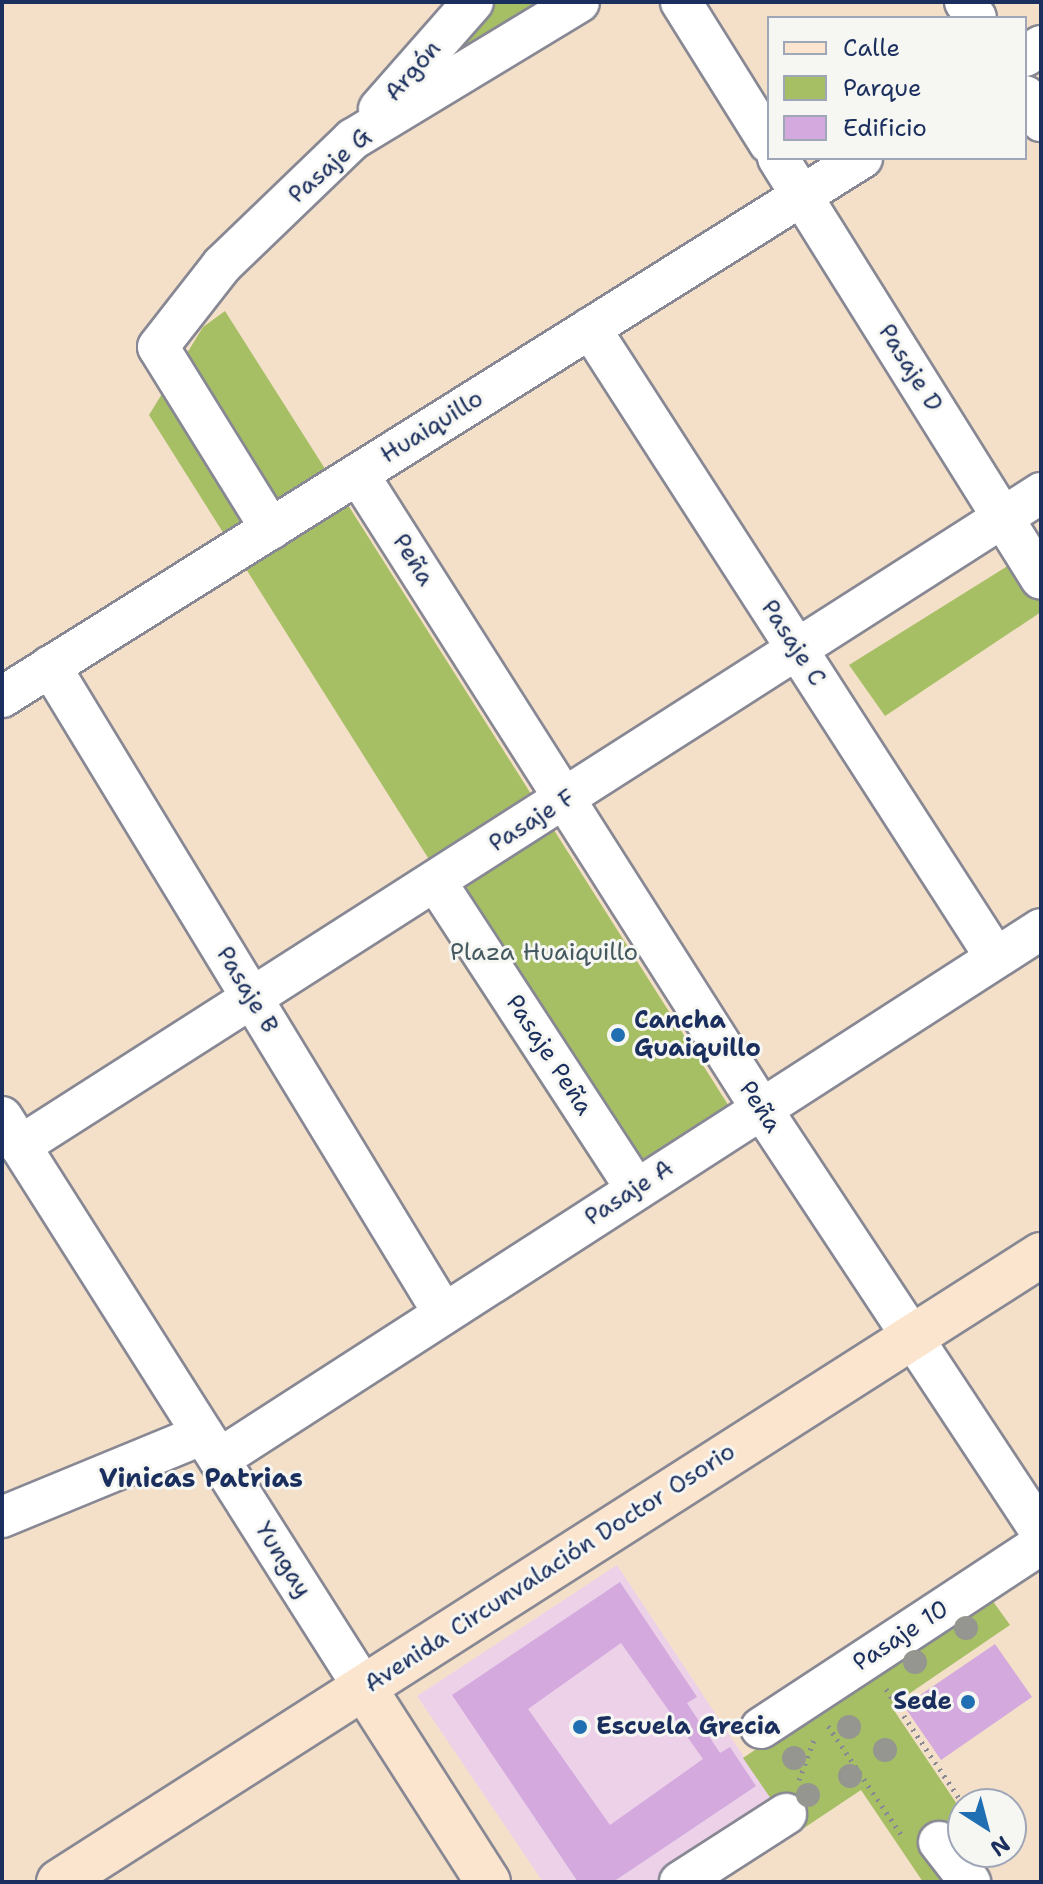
<!DOCTYPE html>
<html>
<head>
<meta charset="utf-8">
<style>
  body { margin:0 }
  #map { position:relative; width:1043px; height:1884px; overflow:hidden; background:#f4e0c9; font-family:"Shantell Sans",sans-serif }
  div>[style] { position:absolute }
  .built>* { inset:0; background:#edd1e9 }
  .green>* { inset:0; background:#a6bf65 }
  .building>* { inset:0; background:#d3a9de }
  .path>* { height:5px; margin-top:-2.5px; transform-origin:0; background:repeating-linear-gradient(90deg,#888894 0 2px,transparent 0 8px) }
  .roads { filter:drop-shadow(2px 0 #888894) drop-shadow(-2px 0 #888894) drop-shadow(0 2px #888894) drop-shadow(0 -2px #888894) }
  .street>* { height:40px; margin:-20px; padding:0 20px; transform-origin:20px; border-radius:20px; background:#fff }
  .secondary>* { height:44px; margin:-22px; padding:0 22px; transform-origin:22px; border-radius:22px; background:#fce5cf }
  .trees>* { width:24px; height:24px; margin:-12px; border-radius:50%; background:#94968f }
  .dots>* { width:22px; height:22px; translate:-50% -50%; box-sizing:border-box; border:4px solid #f6f6f2; border-radius:50% }
  span { translate:-50% -50%; white-space:nowrap; text-align:center; line-height:1.15; -webkit-text-stroke:6px #f6f6f2; paint-order:stroke }
  .street-label { font-size:24px; color:#1b2f5e }
  .park-label { font-size:24px; color:#455a60 }
  .poi-label { font-size:24px; color:#1b2f5e; font-weight:700 }
  .left { translate:0 -50%; text-align:left }
  .right { translate:-100% -50%; text-align:right }
  .neighbourhood-label { font-size:26px; color:#1b2f5e; font-weight:700 }
  .frame { position:absolute; inset:0; border:4px solid #1b2f5e; pointer-events:none }
  .legend { position:absolute; left:767px; top:16px; width:260px; height:144px; box-sizing:border-box; background:#f6f6f2; border:2px solid #9ea6b7; margin:0; padding:10px 14px; list-style:none; font-size:24px; color:#1b2f5e }
  .legend li { display:flex; align-items:center; gap:16px; height:40px }
  .legend b { width:40px; border:2px solid #9ea6b7 }
  .north { position:absolute; left:947px; top:1788px; width:80px; height:80px; box-sizing:border-box; background:#f6f6f2; border:2px solid #9ea6b7; border-radius:50%; rotate:144deg; font-size:22px; font-weight:700; line-height:32px; text-align:center; color:#1b2f5e }
  .north::after { content:''; display:block; margin:auto; width:28px; height:36px; background:#1f6fb2; clip-path:polygon(50% 0,100% 100%,50% 72%,0 100%) }
</style>
</head>
<body>
<div id="map">
  <div class="built">
    <i style="clip-path:polygon(617px 1565px,775px 1804px,654px 1882px,543px 1882px,417px 1696px)"></i>
  </div>
  <div class="green">
    <i style="clip-path:polygon(494px 2px,552px 2px,405px 95px)"></i>
    <i style="clip-path:polygon(225px 311px,732px 1111px,613px 1195px,450px 945px,471px 926px,149px 415px,203px 327px)"></i>
    <i style="clip-path:polygon(1035px 549px,1041px 559px,1041px 612px,885px 716px,849px 665px)"></i>
    <i style="clip-path:polygon(987px 1593px,1010px 1625px,891px 1706px,963px 1813px,929px 1841px,957px 1882px,923px 1882px,861px 1790px,795px 1834px,743px 1758px)"></i>
  </div>
  <div class="building">
    <i style="clip-path:polygon(evenodd,620px 1582px,697px 1697px,687px 1703px,720px 1753px,730px 1747px,756px 1786px,613px 1882px,578px 1882px,452px 1695px,620px 1582px,621px 1643px,703px 1759px,610px 1825px,528px 1709px,621px 1643px)"></i>
    <i style="clip-path:polygon(995px 1644px,1032px 1697px,941px 1760px,904px 1706px)"></i>
  </div>
  <div class="path">
    <i style="left:886px;top:1689px;width:138px;rotate:56.2deg"></i>
    <i style="left:828px;top:1726px;width:134px;rotate:56deg"></i>
    <i style="left:799px;top:1780px;width:46px;rotate:-69.6deg"></i>
  </div>
  <div class="roads">
    <div class="street">
      <i style="left:681px;top:2px;width:166px;rotate:58deg"></i>
      <i style="left:965px;top:2px;width:19px;rotate:55deg"></i>
      <i style="left:1025px;top:56px;width:19px;rotate:-32deg"></i>
      <i style="left:1025px;top:96px;width:30px;rotate:57deg"></i>
      <i style="left:379px;top:109px;width:142px;rotate:-48.7deg"></i>
      <i style="left:778px;top:158px;width:496px;rotate:58deg"></i>
      <i style="left:590px;top:328px;width:749px;rotate:57.2deg"></i>
      <i style="left:358px;top:474px;width:751px;rotate:57.56deg"></i>
      <i style="left:761px;top:1108px;width:508px;rotate:56.56deg"></i>
      <i style="left:271px;top:529px;width:214px;rotate:-121.8deg"></i>
      <i style="left:158px;top:347px;width:104px;rotate:-52deg"></i>
      <i style="left:222px;top:265px;width:182px;rotate:-43.9deg"></i>
      <i style="left:353px;top:139px;width:264px;rotate:-31.2deg"></i>
      <i style="left:50px;top:666px;width:758px;rotate:58.7deg"></i>
      <i style="left:2px;top:697px;width:1015px;rotate:-32.08deg"></i>
      <i style="left:436px;top:882px;width:366px;rotate:56.9deg"></i>
      <i style="left:2px;top:1117px;width:676px;rotate:57.63deg"></i>
      <i style="left:20px;top:1146px;width:1212px;rotate:-32.6deg"></i>
      <i style="left:219px;top:1459px;width:978px;rotate:-32.81deg"></i>
      <i style="left:2px;top:1517px;width:217px;rotate:-22.4deg"></i>
      <i style="left:761px;top:1728px;width:335px;rotate:-33.3deg"></i>
      <i style="left:939px;top:1842px;width:51px;rotate:52.2deg"></i>
      <i style="left:680px;top:1882px;width:126px;rotate:-32.7deg"></i>
    </div>
    <div class="secondary">
      <i style="left:364px;top:1688px;width:230px;rotate:57.4deg"></i>
      <i style="left:59px;top:1882px;width:1165px;rotate:-32.56deg"></i>
    </div>
  </div>
  <div class="trees">
    <i style="left:966px;top:1628px"></i>
    <i style="left:915px;top:1662px"></i>
    <i style="left:849px;top:1727px"></i>
    <i style="left:885px;top:1750px"></i>
    <i style="left:794px;top:1758px"></i>
    <i style="left:850px;top:1776px"></i>
    <i style="left:808px;top:1795px"></i>
  </div>
  <div class="dots">
    <i style="left:618px;top:1035px;background:#1f6fb2"></i>
    <i style="left:968px;top:1702px;background:#1f6fb2"></i>
    <i style="left:580px;top:1727px;background:#1f6fb2"></i>
  </div>
  <div class="street-label">
    <span style="left:413px;top:71px;rotate:-49deg">Argón</span>
    <span style="left:330px;top:166px;rotate:-41deg">Pasaje G</span>
    <span style="left:910px;top:368px;rotate:58deg">Pasaje D</span>
    <span style="left:432px;top:427px;rotate:-32deg">Huaiquillo</span>
    <span style="left:413px;top:560px;rotate:58deg">Peña</span>
    <span style="left:793px;top:643px;rotate:57deg">Pasaje C</span>
    <span style="left:532px;top:821px;rotate:-32deg">Pasaje F</span>
    <span style="left:247px;top:990px;rotate:59deg">Pasaje B</span>
    <span style="left:549px;top:1055px;rotate:57deg">Pasaje Peña</span>
    <span style="left:760px;top:1107px;rotate:57deg">Peña</span>
    <span style="left:629px;top:1193px;rotate:-33deg">Pasaje A</span>
    <span style="left:283px;top:1560px;rotate:58deg">Yungay</span>
    <span style="left:550px;top:1568px;rotate:-33deg">Avenida Circunvalación Doctor Osorio</span>
    <span style="left:901px;top:1636px;rotate:-33deg">Pasaje 10</span>
  </div>
  <div class="park-label">
    <span style="left:544px;top:953px">Plaza Huaiquillo</span>
  </div>
  <div class="poi-label">
    <span class="left" style="left:634px;top:1035px">Cancha<br>Guaiquillo</span>
    <span class="right" style="left:952px;top:1702px">Sede</span>
    <span class="left" style="left:596px;top:1727px">Escuela Grecia</span>
  </div>
  <div class="neighbourhood-label">
    <span style="left:201px;top:1478px">Vinicas Patrias</span>
  </div>
  <div class="frame"></div>
  <ul class="legend">
  <li><b style="height:10px;background:#fce5cf"></b>Calle</li>
  <li><b style="height:22px;background:#a6bf65"></b>Parque</li>
  <li><b style="height:22px;background:#d3a9de"></b>Edificio</li>
  </ul>
  <div class="north">N</div>
</div>
</body>
</html>
